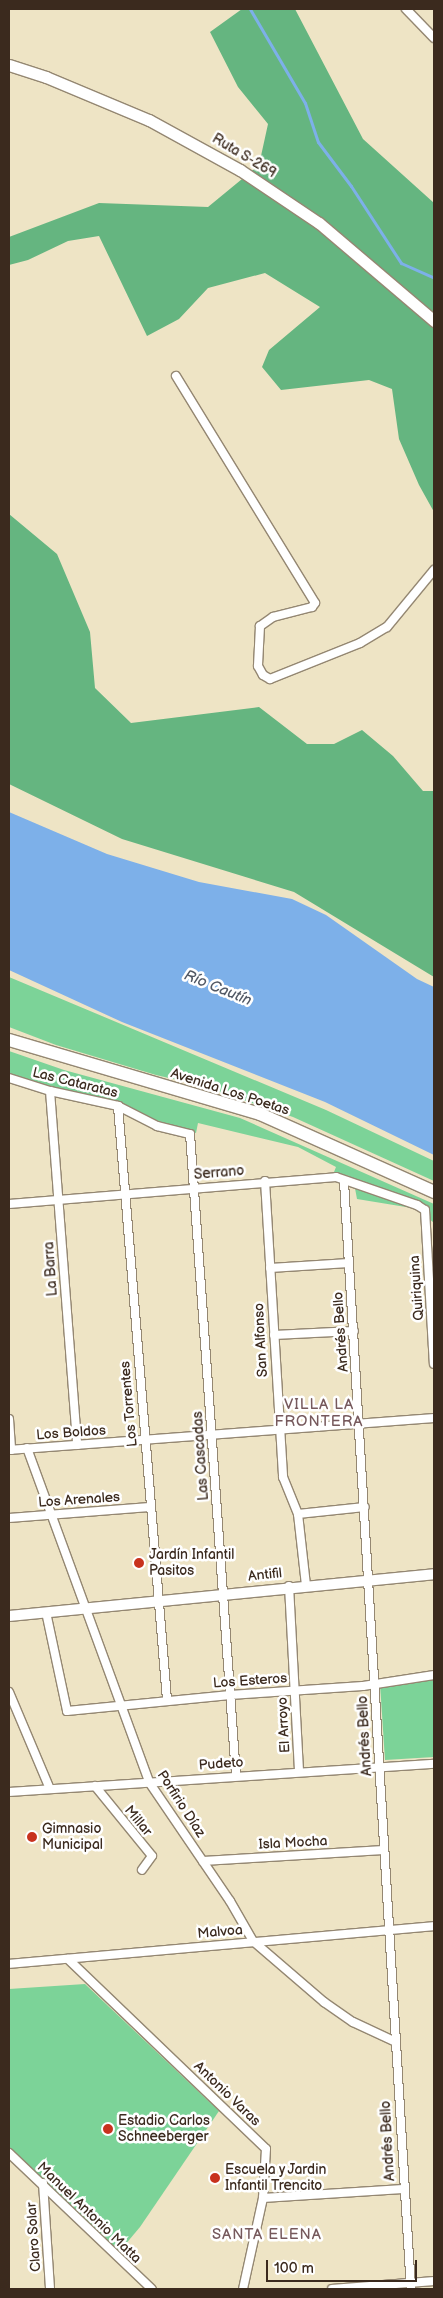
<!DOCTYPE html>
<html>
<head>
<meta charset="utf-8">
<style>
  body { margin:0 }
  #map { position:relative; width:443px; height:2298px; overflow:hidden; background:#eee4c5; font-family:"Balsamiq Sans",sans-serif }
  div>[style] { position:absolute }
  .green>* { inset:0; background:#7cd398 }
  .forest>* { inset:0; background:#65b580 }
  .water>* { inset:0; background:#7db0e9 }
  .stream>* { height:3px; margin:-1.5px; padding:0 1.5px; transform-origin:1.5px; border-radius:1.5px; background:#7db0e9 }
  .roads { filter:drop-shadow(1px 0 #948772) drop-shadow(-1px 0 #948772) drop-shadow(0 1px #948772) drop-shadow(0 -1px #948772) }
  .minor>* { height:8px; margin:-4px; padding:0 4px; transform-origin:4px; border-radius:4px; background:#fff }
  .tertiary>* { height:10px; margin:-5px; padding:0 5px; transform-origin:5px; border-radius:5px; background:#fff }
  .secondary>* { height:11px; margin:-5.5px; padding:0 5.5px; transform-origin:5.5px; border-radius:5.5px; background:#fff }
  .primary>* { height:12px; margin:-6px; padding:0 6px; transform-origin:6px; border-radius:6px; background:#fff }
  .dots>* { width:14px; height:14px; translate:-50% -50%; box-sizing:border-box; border:2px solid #fff; border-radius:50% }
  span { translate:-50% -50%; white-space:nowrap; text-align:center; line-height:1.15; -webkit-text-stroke:5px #fff; paint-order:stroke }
  .street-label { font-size:14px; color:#3b2a1e }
  .poi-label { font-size:14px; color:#3b2a1e }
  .left { translate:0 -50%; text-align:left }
  .water-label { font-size:15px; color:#525965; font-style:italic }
  .neighbourhood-label { font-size:15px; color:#76595c; letter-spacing:1px }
  .frame { position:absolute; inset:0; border:10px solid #3b2a1e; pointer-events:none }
  .scale { position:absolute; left:266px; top:2260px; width:151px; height:22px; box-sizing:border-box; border:2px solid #3b2a1e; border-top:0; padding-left:6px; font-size:15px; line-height:18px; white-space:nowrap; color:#3b2a1e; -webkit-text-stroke:4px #fff; paint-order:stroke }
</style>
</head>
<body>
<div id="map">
  <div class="green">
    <i style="clip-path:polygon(9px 977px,326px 1110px,434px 1161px,434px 1181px,293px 1117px,199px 1085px,156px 1075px,56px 1045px,9px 1027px)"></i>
    <i style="clip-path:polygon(9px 1051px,64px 1070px,240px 1118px,434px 1204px,434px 1223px,418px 1209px,357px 1199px,354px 1183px,349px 1176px,334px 1172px,336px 1167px,298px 1147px,198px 1123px,196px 1133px,9px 1073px)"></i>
    <i style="clip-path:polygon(434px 1680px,434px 1757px,385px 1760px,380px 1684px)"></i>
    <i style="clip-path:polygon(85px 1984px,219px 2111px,140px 2227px,119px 2252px,9px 2148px,9px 1989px)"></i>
  </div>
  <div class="forest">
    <i style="clip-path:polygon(242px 9px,295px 9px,363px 139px,434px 203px,434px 512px,419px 485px,399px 439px,392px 389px,369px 380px,281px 390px,262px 367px,269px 350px,320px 307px,265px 273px,208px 288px,179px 319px,147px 336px,99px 236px,68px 241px,28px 260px,9px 265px,9px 237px,99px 203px,208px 207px,259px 165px,268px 124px,238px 87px,210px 32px)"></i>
    <i style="clip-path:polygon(9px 514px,57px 554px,90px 632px,95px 688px,131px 723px,259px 707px,307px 744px,334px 744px,362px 730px,393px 756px,423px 791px,434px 791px,434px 977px,294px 892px,122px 839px,9px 784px)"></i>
  </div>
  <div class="water">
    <i style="clip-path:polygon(9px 812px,107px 854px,199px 882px,292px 899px,326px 915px,417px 979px,434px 987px,434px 1155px,325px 1102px,122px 1022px,9px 970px)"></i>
  </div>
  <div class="stream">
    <i style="left:250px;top:9px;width:109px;rotate:59.7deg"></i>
    <i style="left:305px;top:103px;width:41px;rotate:71.6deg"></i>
    <i style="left:318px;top:142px;width:55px;rotate:53.1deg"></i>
    <i style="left:351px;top:186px;width:92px;rotate:57deg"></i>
    <i style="left:401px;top:263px;width:36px;rotate:24deg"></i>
  </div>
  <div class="roads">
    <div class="minor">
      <i style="left:406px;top:9px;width:40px;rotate:46deg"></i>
      <i style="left:176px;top:376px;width:266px;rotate:58.5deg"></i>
      <i style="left:315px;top:603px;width:5px;rotate:127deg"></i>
      <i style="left:312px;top:607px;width:40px;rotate:165.6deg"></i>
      <i style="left:273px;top:617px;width:16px;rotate:145deg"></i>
      <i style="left:260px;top:626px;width:40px;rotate:92.9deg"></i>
      <i style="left:258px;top:666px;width:10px;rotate:61deg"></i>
      <i style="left:263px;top:675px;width:8px;rotate:30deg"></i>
      <i style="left:270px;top:679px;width:97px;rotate:-21.8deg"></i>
      <i style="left:360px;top:643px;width:31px;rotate:-31deg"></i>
      <i style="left:387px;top:627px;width:74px;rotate:-50.5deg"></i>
      <i style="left:9px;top:1078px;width:43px;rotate:17.6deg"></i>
      <i style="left:50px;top:1091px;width:70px;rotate:12.4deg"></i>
      <i style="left:118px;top:1106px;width:44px;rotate:27.1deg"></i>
      <i style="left:157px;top:1126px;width:34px;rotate:14deg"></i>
      <i style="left:190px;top:1134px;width:644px;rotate:85.9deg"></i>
      <i style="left:50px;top:1091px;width:355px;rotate:85.6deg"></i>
      <i style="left:118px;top:1106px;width:596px;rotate:85.28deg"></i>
      <i style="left:265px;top:1181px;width:297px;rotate:86.5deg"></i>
      <i style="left:283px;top:1477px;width:40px;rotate:68deg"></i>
      <i style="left:298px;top:1514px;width:71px;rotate:83.6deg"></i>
      <i style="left:344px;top:1182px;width:1109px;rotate:86.54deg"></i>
      <i style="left:9px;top:1204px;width:328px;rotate:-4.7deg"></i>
      <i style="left:336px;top:1177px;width:86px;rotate:19.1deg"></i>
      <i style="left:417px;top:1205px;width:9px;rotate:32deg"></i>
      <i style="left:425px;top:1210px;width:154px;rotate:86.7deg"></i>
      <i style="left:270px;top:1268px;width:79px;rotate:-3.6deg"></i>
      <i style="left:274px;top:1335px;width:80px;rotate:-2.9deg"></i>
      <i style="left:9px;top:1419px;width:31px;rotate:86deg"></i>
      <i style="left:27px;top:1448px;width:356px;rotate:69.9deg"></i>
      <i style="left:149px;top:1782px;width:144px;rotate:55.8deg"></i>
      <i style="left:230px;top:1901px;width:46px;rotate:60.1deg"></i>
      <i style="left:253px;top:1941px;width:94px;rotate:40.7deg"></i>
      <i style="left:324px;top:2002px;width:35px;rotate:35deg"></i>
      <i style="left:353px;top:2022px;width:47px;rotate:24.9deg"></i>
      <i style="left:9px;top:1450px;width:426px;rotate:-4.3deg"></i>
      <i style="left:298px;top:1514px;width:67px;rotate:-6deg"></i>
      <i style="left:9px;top:1518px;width:141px;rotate:-4.5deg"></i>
      <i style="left:289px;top:1586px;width:186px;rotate:86.9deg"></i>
      <i style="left:46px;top:1612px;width:101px;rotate:78deg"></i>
      <i style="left:67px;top:1711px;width:164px;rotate:-5.6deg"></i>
      <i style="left:230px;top:1695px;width:133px;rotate:-3.9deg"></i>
      <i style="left:363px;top:1686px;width:72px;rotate:-8.8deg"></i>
      <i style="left:9px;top:1692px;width:105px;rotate:67.1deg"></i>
      <i style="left:95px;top:1786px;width:90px;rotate:50.8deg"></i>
      <i style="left:152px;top:1856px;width:17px;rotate:126deg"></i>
      <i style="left:9px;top:1792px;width:426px;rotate:-3.8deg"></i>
      <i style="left:203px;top:1861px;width:181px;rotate:-3.5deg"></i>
      <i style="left:68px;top:1959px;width:274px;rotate:43.8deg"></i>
      <i style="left:266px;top:2149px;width:49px;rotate:93.5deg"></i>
      <i style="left:263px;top:2198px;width:93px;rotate:102.4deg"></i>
      <i style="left:9px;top:1964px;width:427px;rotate:-5.1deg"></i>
      <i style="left:9px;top:2153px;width:197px;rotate:43.6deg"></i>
      <i style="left:43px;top:2183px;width:106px;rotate:86.2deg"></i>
      <i style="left:263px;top:2198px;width:140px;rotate:-3.7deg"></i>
      <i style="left:332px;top:2289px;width:102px;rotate:-4.5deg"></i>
    </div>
    <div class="tertiary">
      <i style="left:9px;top:1616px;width:427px;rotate:-5.6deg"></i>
    </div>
    <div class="secondary">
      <i style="left:9px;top:65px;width:39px;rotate:18deg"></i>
      <i style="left:46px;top:77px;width:112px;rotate:22.7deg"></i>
      <i style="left:149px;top:120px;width:104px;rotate:28.8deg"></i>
      <i style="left:240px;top:170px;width:95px;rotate:33.9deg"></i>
      <i style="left:319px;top:223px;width:151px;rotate:40.4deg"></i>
    </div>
    <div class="primary">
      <i style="left:9px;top:1040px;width:262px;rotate:16.4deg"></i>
      <i style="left:260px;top:1114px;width:191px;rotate:24.1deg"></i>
    </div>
  </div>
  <div class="dots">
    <i style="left:139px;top:1563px;background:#c8321e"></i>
    <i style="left:32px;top:1837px;background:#c8321e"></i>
    <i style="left:108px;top:2129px;background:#c8321e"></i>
    <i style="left:215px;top:2178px;background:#c8321e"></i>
  </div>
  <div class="street-label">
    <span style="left:244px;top:156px;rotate:31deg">Ruta S-269</span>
    <span style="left:75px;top:1083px;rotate:14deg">Las Cataratas</span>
    <span style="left:230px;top:1092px;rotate:18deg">Avenida Los Poetas</span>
    <span style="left:219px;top:1173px;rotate:-5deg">Serrano</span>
    <span style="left:51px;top:1269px;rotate:-94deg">La Barra</span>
    <span style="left:417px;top:1288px;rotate:-94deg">Quiriquina</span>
    <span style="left:341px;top:1332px;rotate:-94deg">Andrés Bello</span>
    <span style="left:261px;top:1340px;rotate:-93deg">San Alfonso</span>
    <span style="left:129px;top:1404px;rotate:-95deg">Los Torrentes</span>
    <span style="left:71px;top:1433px;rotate:-4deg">Los Boldos</span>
    <span style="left:201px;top:1456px;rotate:-94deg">Las Cascadas</span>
    <span style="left:79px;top:1500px;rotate:-4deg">Los Arenales</span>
    <span style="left:265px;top:1575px;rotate:-6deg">Antifil</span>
    <span style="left:250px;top:1681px;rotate:-4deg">Los Esteros</span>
    <span style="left:284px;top:1725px;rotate:-93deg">El Arroyo</span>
    <span style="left:365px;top:1736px;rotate:-93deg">Andrés Bello</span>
    <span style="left:221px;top:1764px;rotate:-4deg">Pudeto</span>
    <span style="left:181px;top:1804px;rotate:57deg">Porfirio Díaz</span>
    <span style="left:138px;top:1821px;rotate:50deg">Millar</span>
    <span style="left:293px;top:1843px;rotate:-3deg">Isla Mocha</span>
    <span style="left:220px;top:1932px;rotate:-5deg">Malvoa</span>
    <span style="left:227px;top:2094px;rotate:44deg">Antonio Varas</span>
    <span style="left:388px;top:2141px;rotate:-93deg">Andrés Bello</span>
    <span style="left:89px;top:2213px;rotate:44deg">Manuel Antonio Matta</span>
    <span style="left:34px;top:2237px;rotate:-94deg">Claro Solar</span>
  </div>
  <div class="poi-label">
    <span class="left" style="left:149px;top:1563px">Jardín Infantil<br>Pasitos</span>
    <span class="left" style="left:42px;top:1837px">Gimnasio<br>Municipal</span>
    <span class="left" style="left:118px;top:2129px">Estadio Carlos<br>Schneeberger</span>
    <span class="left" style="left:225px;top:2178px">Escuela y Jardin<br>Infantil Trencito</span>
  </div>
  <div class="water-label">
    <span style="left:218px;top:988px;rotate:22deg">Río Cautín</span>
  </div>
  <div class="neighbourhood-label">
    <span style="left:319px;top:1413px">VILLA LA<br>FRONTERA</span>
    <span style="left:267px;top:2235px">SANTA ELENA</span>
  </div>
  <div class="frame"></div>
  <div class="scale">100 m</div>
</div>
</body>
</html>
